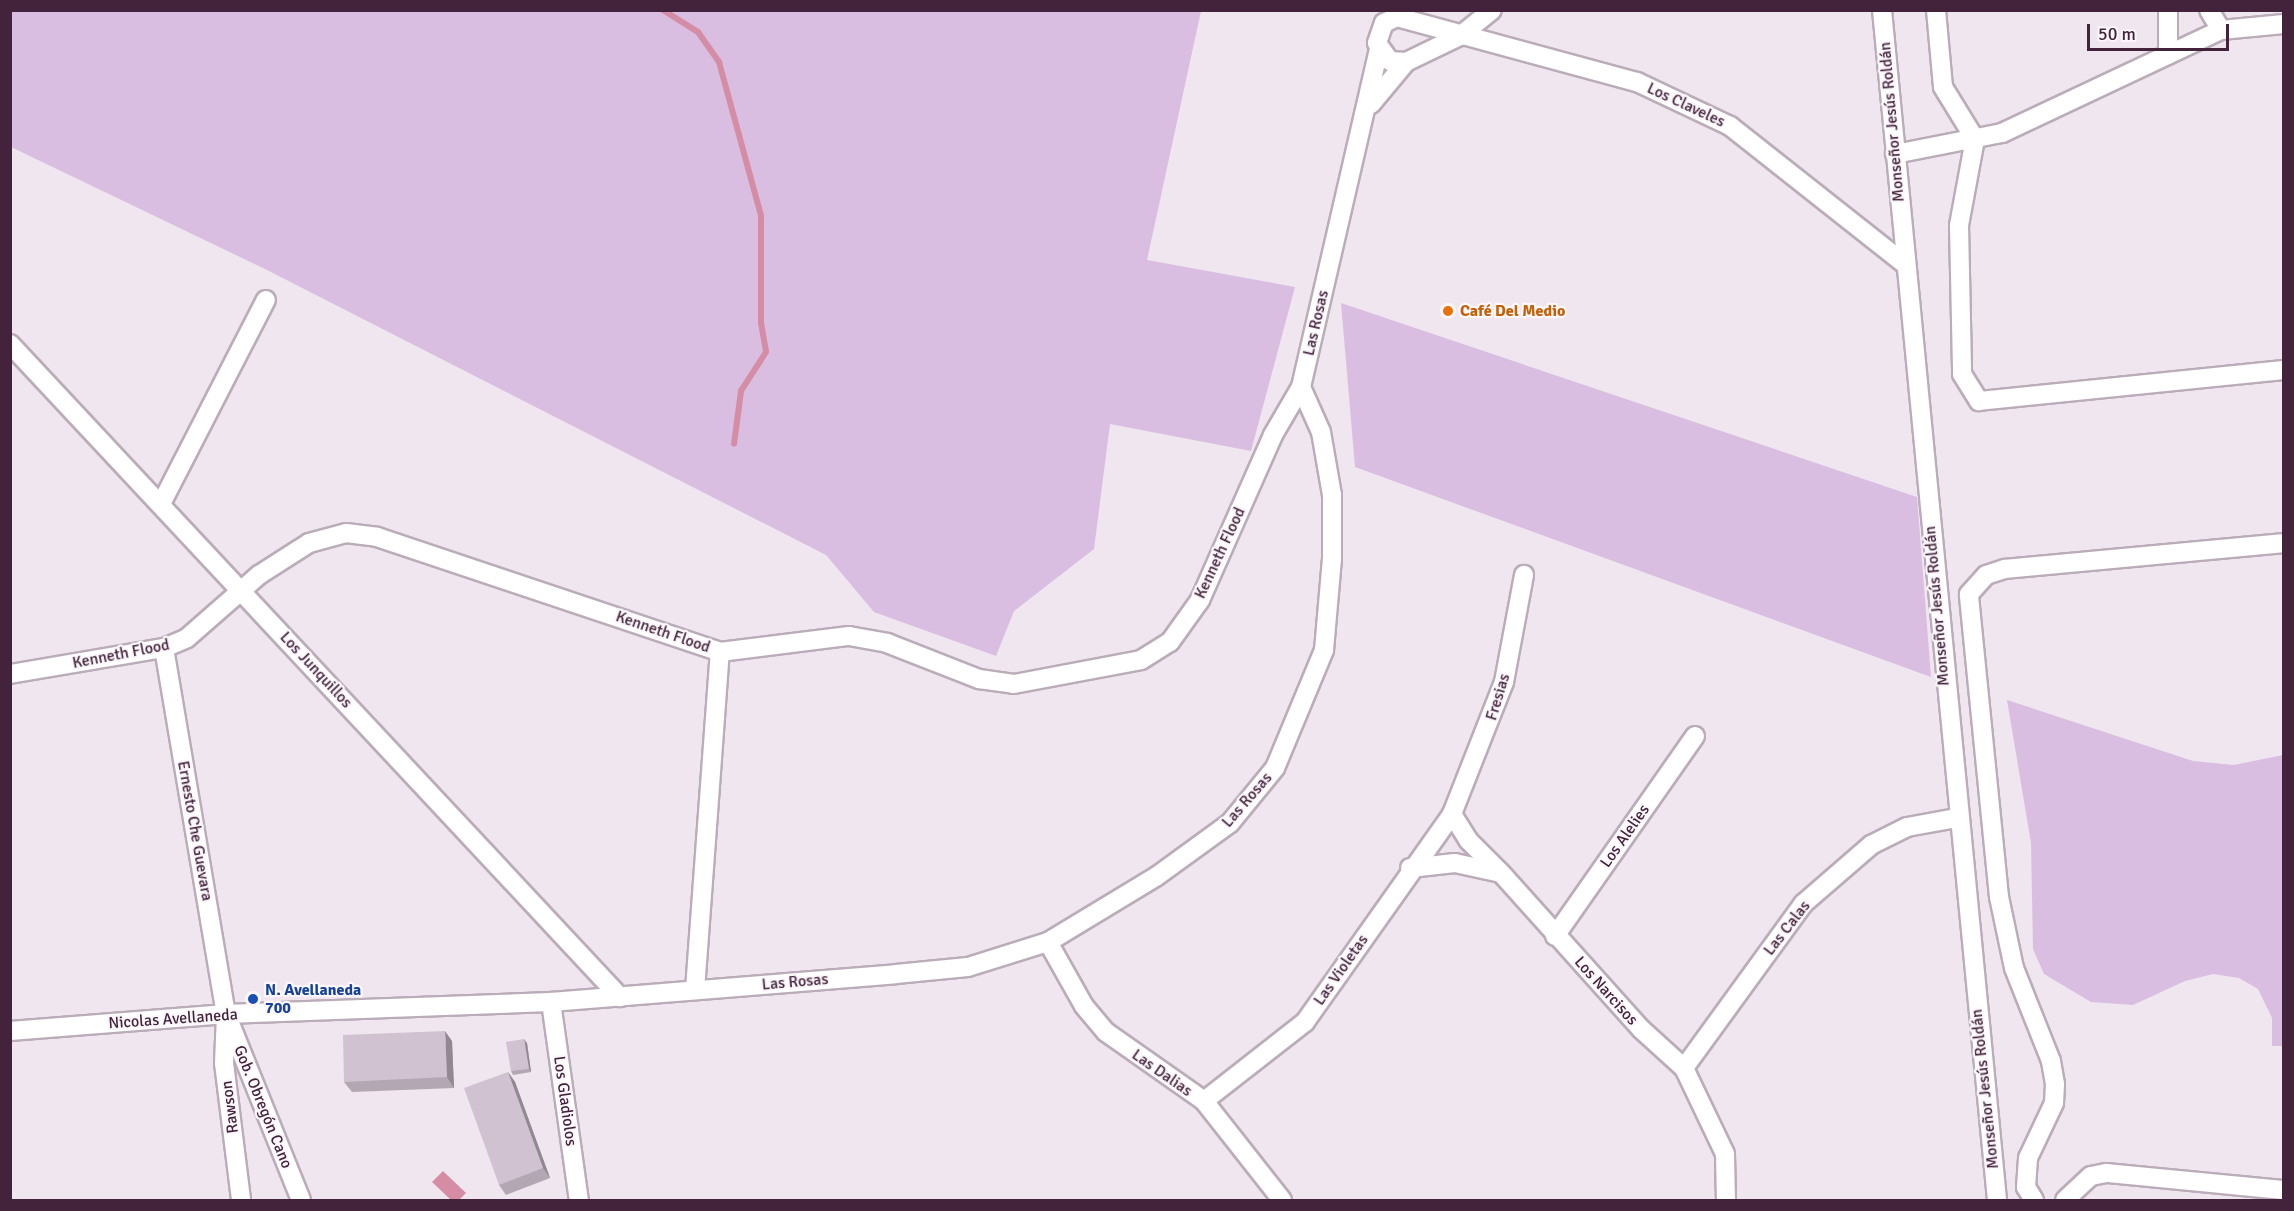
<!DOCTYPE html>
<html>
<head>
<meta charset="utf-8">
<style>
  body { margin:0 }
  #map { position:relative; width:2294px; height:1211px; overflow:hidden; background:#efe6ef; font-family:Signika,sans-serif }
  div>[style] { position:absolute }
  .green>* { inset:0; background:#d9bee1 }
  .water>* { inset:0; background:#d58da5 }
  .stream>* { height:6px; margin:-3px; padding:0 3px; transform-origin:3px; border-radius:3px; background:#d58da5 }
  .roads { filter:drop-shadow(2px 0 #bbacb9) drop-shadow(-2px 0 #bbacb9) drop-shadow(0 2px #bbacb9) drop-shadow(0 -2px #bbacb9) }
  .minor>* { height:18px; margin:-9px; padding:0 9px; transform-origin:9px; border-radius:9px; background:#fff }
  .wall>* { inset:0; background:#b3a7b3 }
  .shaded-wall>* { inset:0; background:#928892 }
  .building>* { inset:0; background:#d0c2d0 }
  .dots>* { width:16px; height:16px; translate:-50% -50%; box-sizing:border-box; border:3px solid #fbf7fb; border-radius:50% }
  span { translate:-50% -50%; white-space:nowrap; text-align:center; line-height:1.15; -webkit-text-stroke:4.5px #fbf7fb; paint-order:stroke }
  .street-label { font-size:16px; color:#42233b }
  .food-label { font-size:16px; color:#c56008; font-weight:700 }
  .left { translate:0 -50%; text-align:left }
  .transit-label { font-size:16px; color:#164399; font-weight:700 }
  .frame { position:absolute; inset:0; border:12px solid #42233b; pointer-events:none }
  .scale { position:absolute; left:2087px; top:24px; width:142px; height:27px; box-sizing:border-box; border:3px solid #42233b; border-top:0; padding-left:8px; font-size:18px; line-height:21px; white-space:nowrap; color:#42233b; -webkit-text-stroke:4px #fbf7fb; paint-order:stroke }
</style>
</head>
<body>
<div id="map">
  <div class="green">
    <i style="clip-path:polygon(10px 11px,1201px 11px,1147px 260px,1295px 287px,1251px 451px,1110px 424px,1094px 549px,1014px 611px,996px 656px,874px 612px,826px 555px,265px 269px,11px 147px)"></i>
    <i style="clip-path:polygon(1341px 303px,1917px 497px,1931px 677px,1355px 467px)"></i>
    <i style="clip-path:polygon(2007px 700px,2193px 761px,2234px 765px,2283px 755px,2283px 1046px,2272px 1046px,2272px 1018px,2258px 989px,2239px 978px,2213px 974px,2185px 981px,2133px 1005px,2091px 1002px,2044px 974px,2033px 949px,2031px 843px)"></i>
  </div>
  <div class="water">
    <i style="clip-path:polygon(443px 1171px,466px 1193px,459px 1200px,451px 1200px,432px 1182px)"></i>
  </div>
  <div class="stream">
    <i style="left:663px;top:10px;width:41px;rotate:32.2deg"></i>
    <i style="left:698px;top:32px;width:37px;rotate:55deg"></i>
    <i style="left:719px;top:62px;width:160px;rotate:74.7deg"></i>
    <i style="left:761px;top:216px;width:107px;rotate:90deg"></i>
    <i style="left:761px;top:323px;width:29px;rotate:80deg"></i>
    <i style="left:766px;top:352px;width:46px;rotate:122.7deg"></i>
    <i style="left:741px;top:391px;width:53px;rotate:97.5deg"></i>
  </div>
  <div class="roads">
    <div class="minor">
      <i style="left:1882px;top:10px;width:1196px;rotate:84.48deg"></i>
      <i style="left:1936px;top:10px;width:77px;rotate:84.8deg"></i>
      <i style="left:1943px;top:87px;width:61px;rotate:58.4deg"></i>
      <i style="left:1975px;top:139px;width:87px;rotate:100.5deg"></i>
      <i style="left:1959px;top:225px;width:149px;rotate:88.8deg"></i>
      <i style="left:1962px;top:374px;width:32px;rotate:58deg"></i>
      <i style="left:1979px;top:401px;width:307px;rotate:-5.8deg"></i>
      <i style="left:2168px;top:10px;width:45px;rotate:90deg"></i>
      <i style="left:2209px;top:10px;width:23px;rotate:59deg"></i>
      <i style="left:1406px;top:62px;width:16px;rotate:-176deg"></i>
      <i style="left:1390px;top:61px;width:22px;rotate:-126deg"></i>
      <i style="left:1377px;top:43px;width:21px;rotate:-71deg"></i>
      <i style="left:1384px;top:23px;width:14px;rotate:-25deg"></i>
      <i style="left:1397px;top:17px;width:249px;rotate:15.2deg"></i>
      <i style="left:1637px;top:82px;width:103px;rotate:25.3deg"></i>
      <i style="left:1730px;top:126px;width:224px;rotate:38.3deg"></i>
      <i style="left:1371px;top:104px;width:55px;rotate:-50.2deg"></i>
      <i style="left:1406px;top:62px;width:60px;rotate:-25.7deg"></i>
      <i style="left:1460px;top:36px;width:41px;rotate:-39.1deg"></i>
      <i style="left:1895px;top:154px;width:109px;rotate:-11.1deg"></i>
      <i style="left:2002px;top:133px;width:242px;rotate:-25.2deg"></i>
      <i style="left:2221px;top:30px;width:63px;rotate:-5.4deg"></i>
      <i style="left:10px;top:344px;width:894px;rotate:46.95deg"></i>
      <i style="left:162px;top:502px;width:227px;rotate:-62.8deg"></i>
      <i style="left:164px;top:648px;width:371px;rotate:80.4deg"></i>
      <i style="left:226px;top:1014px;width:49px;rotate:92.3deg"></i>
      <i style="left:224px;top:1063px;width:138px;rotate:82.9deg"></i>
      <i style="left:10px;top:674px;width:156px;rotate:-9.6deg"></i>
      <i style="left:164px;top:648px;width:25px;rotate:-23deg"></i>
      <i style="left:187px;top:638px;width:96px;rotate:-41.2deg"></i>
      <i style="left:259px;top:575px;width:59px;rotate:-32.6deg"></i>
      <i style="left:309px;top:543px;width:38px;rotate:-15deg"></i>
      <i style="left:346px;top:533px;width:31px;rotate:7deg"></i>
      <i style="left:377px;top:537px;width:362px;rotate:18.5deg"></i>
      <i style="left:720px;top:652px;width:130px;rotate:-7.1deg"></i>
      <i style="left:849px;top:636px;width:39px;rotate:10deg"></i>
      <i style="left:887px;top:643px;width:99px;rotate:21.4deg"></i>
      <i style="left:979px;top:679px;width:35px;rotate:8deg"></i>
      <i style="left:1014px;top:684px;width:129px;rotate:-10.7deg"></i>
      <i style="left:1141px;top:660px;width:34px;rotate:-32deg"></i>
      <i style="left:1170px;top:642px;width:52px;rotate:-54.5deg"></i>
      <i style="left:1200px;top:600px;width:180px;rotate:-66.1deg"></i>
      <i style="left:1273px;top:435px;width:56px;rotate:-59.7deg"></i>
      <i style="left:1301px;top:387px;width:346px;rotate:-77deg"></i>
      <i style="left:1452px;top:814px;width:31px;rotate:58deg"></i>
      <i style="left:1468px;top:840px;width:45px;rotate:45deg"></i>
      <i style="left:1410px;top:868px;width:45px;rotate:-6.3deg"></i>
      <i style="left:1455px;top:863px;width:47px;rotate:12.3deg"></i>
      <i style="left:1501px;top:873px;width:210px;rotate:48.1deg"></i>
      <i style="left:1641px;top:1029px;width:58px;rotate:42.2deg"></i>
      <i style="left:1684px;top:1068px;width:95px;rotate:64.5deg"></i>
      <i style="left:1725px;top:1154px;width:46px;rotate:88.8deg"></i>
      <i style="left:1555px;top:936px;width:244px;rotate:-55deg"></i>
      <i style="left:1048px;top:942px;width:73px;rotate:60.6deg"></i>
      <i style="left:1084px;top:1006px;width:34px;rotate:50deg"></i>
      <i style="left:1106px;top:1032px;width:120px;rotate:35.1deg"></i>
      <i style="left:1204px;top:1101px;width:126px;rotate:51.8deg"></i>
      <i style="left:695px;top:990px;width:339px;rotate:-85.8deg"></i>
      <i style="left:551px;top:1002px;width:200px;rotate:82deg"></i>
      <i style="left:229px;top:1021px;width:193px;rotate:68.1deg"></i>
      <i style="left:10px;top:1031px;width:217px;rotate:-4.5deg"></i>
      <i style="left:226px;top:1014px;width:325px;rotate:-2.1deg"></i>
      <i style="left:551px;top:1002px;width:346px;rotate:-4.6deg"></i>
      <i style="left:896px;top:974px;width:72px;rotate:-5.6deg"></i>
      <i style="left:968px;top:967px;width:84px;rotate:-17.4deg"></i>
      <i style="left:1048px;top:942px;width:127px;rotate:-31.2deg"></i>
      <i style="left:1157px;top:876px;width:90px;rotate:-36deg"></i>
      <i style="left:1230px;top:823px;width:71px;rotate:-50.7deg"></i>
      <i style="left:1275px;top:768px;width:128px;rotate:-67.4deg"></i>
      <i style="left:1324px;top:650px;width:91px;rotate:-85deg"></i>
      <i style="left:1332px;top:559px;width:64px;rotate:-90deg"></i>
      <i style="left:1332px;top:495px;width:64px;rotate:-99.9deg"></i>
      <i style="left:1321px;top:432px;width:49px;rotate:-114deg"></i>
      <i style="left:1684px;top:1068px;width:203px;rotate:-54deg"></i>
      <i style="left:1803px;top:904px;width:90px;rotate:-40.9deg"></i>
      <i style="left:1871px;top:845px;width:40px;rotate:-26.6deg"></i>
      <i style="left:1907px;top:827px;width:51px;rotate:-10.2deg"></i>
      <i style="left:1204px;top:1101px;width:128px;rotate:-38deg"></i>
      <i style="left:1305px;top:1022px;width:255px;rotate:-54.7deg"></i>
      <i style="left:1452px;top:814px;width:142px;rotate:-68.5deg"></i>
      <i style="left:1504px;top:682px;width:109px;rotate:-79.4deg"></i>
      <i style="left:2034px;top:1200px;width:15px;rotate:-122deg"></i>
      <i style="left:2026px;top:1187px;width:29px;rotate:-86deg"></i>
      <i style="left:2028px;top:1158px;width:61px;rotate:-64.7deg"></i>
      <i style="left:2054px;top:1103px;width:19px;rotate:-87deg"></i>
      <i style="left:2055px;top:1084px;width:23px;rotate:-100deg"></i>
      <i style="left:2051px;top:1061px;width:100px;rotate:-111.7deg"></i>
      <i style="left:2014px;top:968px;width:73px;rotate:-101.9deg"></i>
      <i style="left:1999px;top:897px;width:304px;rotate:-95.7deg"></i>
      <i style="left:1969px;top:594px;width:25px;rotate:-48deg"></i>
      <i style="left:1986px;top:575px;width:20px;rotate:-18deg"></i>
      <i style="left:2005px;top:569px;width:280px;rotate:-5.3deg"></i>
      <i style="left:2065px;top:1200px;width:35px;rotate:-43deg"></i>
      <i style="left:2091px;top:1176px;width:16px;rotate:-11deg"></i>
      <i style="left:2107px;top:1173px;width:178px;rotate:5.5deg"></i>
    </div>
  </div>
  <div class="wall">
    <i style="clip-path:polygon(452px 1041px,454px 1088px,352px 1092px,344px 1082px)"></i>
    <i style="clip-path:polygon(527px 1043px,531px 1072px,513px 1075px,511px 1071px)"></i>
    <i style="clip-path:polygon(508px 1072px,515px 1082px,550px 1178px,506px 1195px,499px 1185px)"></i>
  </div>
  <div class="shaded-wall">
    <i style="clip-path:polygon(445px 1031px,452px 1041px,454px 1088px,447px 1077px)"></i>
    <i style="clip-path:polygon(524px 1039px,527px 1043px,531px 1072px,529px 1069px)"></i>
    <i style="clip-path:polygon(508px 1072px,515px 1082px,550px 1178px,543px 1168px)"></i>
  </div>
  <div class="building">
    <i style="clip-path:polygon(445px 1031px,447px 1077px,344px 1082px,343px 1035px)"></i>
    <i style="clip-path:polygon(524px 1039px,529px 1069px,511px 1071px,506px 1042px)"></i>
    <i style="clip-path:polygon(508px 1072px,543px 1168px,499px 1185px,464px 1088px)"></i>
  </div>
  <div class="dots">
    <i style="left:1448px;top:311px;background:#e8710a"></i>
    <i style="left:253px;top:999px;background:#1a4fb4"></i>
  </div>
  <div class="street-label">
    <span style="left:1686px;top:105px;rotate:25deg">Los Claveles</span>
    <span style="left:1892px;top:122px;rotate:-95deg">Monseñor Jesús Roldán</span>
    <span style="left:1316px;top:323px;rotate:-77deg">Las Rosas</span>
    <span style="left:1220px;top:553px;rotate:-65deg">Kenneth Flood</span>
    <span style="left:1937px;top:606px;rotate:-95deg">Monseñor Jesús Roldán</span>
    <span style="left:663px;top:632px;rotate:19deg">Kenneth Flood</span>
    <span style="left:121px;top:654px;rotate:-11deg">Kenneth Flood</span>
    <span style="left:316px;top:670px;rotate:47deg">Los Junquillos</span>
    <span style="left:1498px;top:697px;rotate:-73deg">Fresias</span>
    <span style="left:1247px;top:800px;rotate:-49deg">Las Rosas</span>
    <span style="left:195px;top:831px;rotate:80deg">Ernesto Che Guevara</span>
    <span style="left:1625px;top:836px;rotate:-55deg">Los Alelies</span>
    <span style="left:1787px;top:928px;rotate:-52deg">Las Calas</span>
    <span style="left:1341px;top:970px;rotate:-55deg">Las Violetas</span>
    <span style="left:795px;top:982px;rotate:-5deg">Las Rosas</span>
    <span style="left:1606px;top:991px;rotate:48deg">Los Narcisos</span>
    <span style="left:173px;top:1019px;rotate:-4deg">Nicolas Avellaneda</span>
    <span style="left:1162px;top:1073px;rotate:35deg">Las Dalias</span>
    <span style="left:1985px;top:1089px;rotate:-96deg">Monseñor Jesús Roldán</span>
    <span style="left:565px;top:1101px;rotate:82deg">Los Gladiolos</span>
    <span style="left:230px;top:1107px;rotate:-97deg">Rawson</span>
    <span style="left:263px;top:1107px;rotate:68deg">Gob. Obregón Cano</span>
  </div>
  <div class="food-label">
    <span class="left" style="left:1460px;top:311px">Café Del Medio</span>
  </div>
  <div class="transit-label">
    <span class="left" style="left:265px;top:999px">N. Avellaneda<br>700</span>
  </div>
  <div class="frame"></div>
  <div class="scale">50 m</div>
</div>
</body>
</html>
